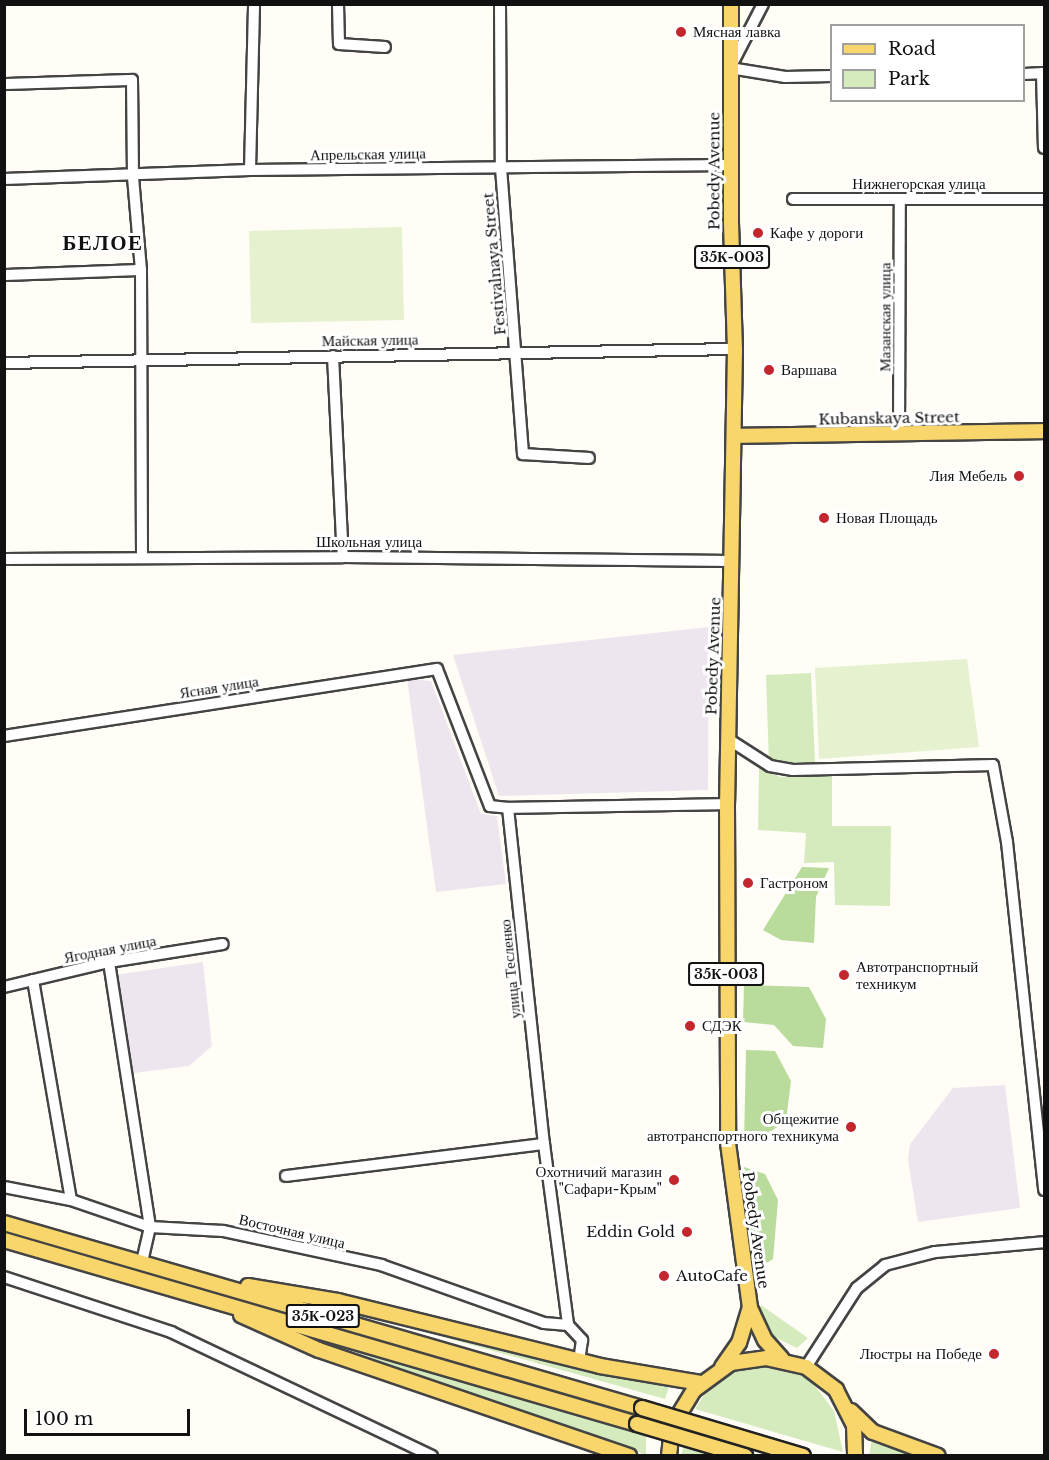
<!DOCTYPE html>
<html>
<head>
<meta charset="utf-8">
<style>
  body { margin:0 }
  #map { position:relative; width:1049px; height:1460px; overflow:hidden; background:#fffdf5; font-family:"Libre Baskerville",serif }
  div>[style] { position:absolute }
  .industrial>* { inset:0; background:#eee6ef }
  .green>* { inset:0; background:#d5ebbd }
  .forest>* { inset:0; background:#b9dc9c }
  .pitch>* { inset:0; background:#e6f2cf }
  .roads { filter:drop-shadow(2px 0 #444) drop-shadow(-2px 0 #444) drop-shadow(0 2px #444) drop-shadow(0 -2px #444) }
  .minor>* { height:10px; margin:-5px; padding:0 5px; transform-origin:5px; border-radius:5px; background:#fff }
  .major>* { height:14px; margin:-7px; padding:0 7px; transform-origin:7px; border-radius:7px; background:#f9d66b }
  .bridges { filter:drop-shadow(2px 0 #222) drop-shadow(-2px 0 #222) drop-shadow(0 2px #222) drop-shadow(0 -2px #222) }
  .major-bridge>* { height:14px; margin:-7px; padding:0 7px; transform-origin:7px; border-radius:7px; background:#f9d66b }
  .dots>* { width:16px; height:16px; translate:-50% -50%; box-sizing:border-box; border:3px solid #fff; border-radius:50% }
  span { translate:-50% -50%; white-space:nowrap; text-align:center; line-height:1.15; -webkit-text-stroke:6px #fff; paint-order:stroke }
  .shield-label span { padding:2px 4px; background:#fff; border:2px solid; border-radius:4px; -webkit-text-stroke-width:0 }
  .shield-label { font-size:14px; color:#111; font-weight:700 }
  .poi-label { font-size:15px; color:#111 }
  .left { translate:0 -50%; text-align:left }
  .right { translate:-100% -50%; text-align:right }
  .street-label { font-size:15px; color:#111 }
  .district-label { font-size:21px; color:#111; font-weight:700; letter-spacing:1.5px }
  .frame { position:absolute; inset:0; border:6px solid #111; pointer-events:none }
  .legend { position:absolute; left:830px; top:24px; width:195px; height:78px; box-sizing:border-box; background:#fff; border:2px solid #a0a0a0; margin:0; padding:8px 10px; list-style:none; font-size:18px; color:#111 }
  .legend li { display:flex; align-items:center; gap:12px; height:30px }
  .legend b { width:30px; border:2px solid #a0a0a0 }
  .scale { position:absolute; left:24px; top:1409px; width:166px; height:27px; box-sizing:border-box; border:3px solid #111; border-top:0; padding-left:8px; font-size:18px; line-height:21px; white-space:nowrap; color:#111; -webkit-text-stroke:4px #fff; paint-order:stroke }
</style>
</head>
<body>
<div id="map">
  <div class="industrial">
    <i style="clip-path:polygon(709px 627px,708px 790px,499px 796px,453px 655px)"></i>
    <i style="clip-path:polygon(407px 679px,431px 681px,481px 814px,497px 816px,506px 884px,436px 892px)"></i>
    <i style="clip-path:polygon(203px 962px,212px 1046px,189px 1066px,126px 1074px,115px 975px)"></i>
    <i style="clip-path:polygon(1005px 1085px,1020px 1208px,918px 1222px,908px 1160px,910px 1144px,953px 1088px)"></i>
  </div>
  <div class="green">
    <i style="clip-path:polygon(811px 673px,815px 762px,769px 764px,766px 675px)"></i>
    <i style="clip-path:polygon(759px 767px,780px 777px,832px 775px,832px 826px,891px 826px,890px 906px,835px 905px,834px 862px,804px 863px,806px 833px,758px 830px)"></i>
    <i style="clip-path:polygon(761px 1305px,808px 1338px,797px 1348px,772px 1336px,757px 1316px)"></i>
    <i style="clip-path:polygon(354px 1312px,670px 1384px,665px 1399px)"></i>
    <i style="clip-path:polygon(320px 1337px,646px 1434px,646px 1455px,324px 1341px)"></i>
    <i style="clip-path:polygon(768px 1366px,792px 1371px,812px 1382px,834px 1411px,843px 1452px,695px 1409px,708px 1389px,724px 1376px,744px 1368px)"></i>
    <i style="clip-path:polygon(872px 1438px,923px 1456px,869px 1456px)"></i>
    <i style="clip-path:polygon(684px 1444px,723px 1456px,681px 1456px)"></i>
  </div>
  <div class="forest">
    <i style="clip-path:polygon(802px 867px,829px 868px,816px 897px,814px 943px,781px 940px,763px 930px)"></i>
    <i style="clip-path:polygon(744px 985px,809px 987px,826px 1019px,823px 1048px,793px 1046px,774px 1025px,743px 1022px)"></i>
    <i style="clip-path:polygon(746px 1050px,775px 1051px,791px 1081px,786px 1121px,760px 1139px,744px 1144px)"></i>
    <i style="clip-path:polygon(744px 1167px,765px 1174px,778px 1200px,773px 1259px,762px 1266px,754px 1266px)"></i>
  </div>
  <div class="pitch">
    <i style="clip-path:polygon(402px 227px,404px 320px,251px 323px,249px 231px)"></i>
    <i style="clip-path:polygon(967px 659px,979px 747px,819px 759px,815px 668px)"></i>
  </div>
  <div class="roads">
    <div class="minor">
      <i style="left:338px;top:4px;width:40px;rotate:88.6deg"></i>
      <i style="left:339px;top:44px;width:46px;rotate:3.7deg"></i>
      <i style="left:500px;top:4px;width:164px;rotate:89.7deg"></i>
      <i style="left:501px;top:168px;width:287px;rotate:85.6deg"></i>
      <i style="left:523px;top:454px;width:66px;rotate:3.5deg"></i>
      <i style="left:763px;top:4px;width:72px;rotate:117.3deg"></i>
      <i style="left:730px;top:68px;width:56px;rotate:9.3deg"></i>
      <i style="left:785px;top:77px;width:47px;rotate:-1.2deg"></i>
      <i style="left:1042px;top:73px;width:75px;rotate:88.5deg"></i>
      <i style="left:1024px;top:74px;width:20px;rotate:-3deg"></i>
      <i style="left:4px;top:84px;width:128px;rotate:-1.8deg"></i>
      <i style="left:132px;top:80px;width:97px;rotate:89.4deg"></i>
      <i style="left:133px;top:177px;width:93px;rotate:85.1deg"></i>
      <i style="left:141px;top:270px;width:287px;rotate:89.8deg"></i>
      <i style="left:250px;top:170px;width:166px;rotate:-88.6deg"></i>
      <i style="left:4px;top:179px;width:246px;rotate:-2.1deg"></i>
      <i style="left:250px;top:170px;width:481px;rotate:-0.6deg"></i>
      <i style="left:793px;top:199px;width:251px"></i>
      <i style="left:4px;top:275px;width:137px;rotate:-2.1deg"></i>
      <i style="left:333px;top:356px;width:201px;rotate:87.2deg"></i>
      <i style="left:4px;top:363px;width:731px;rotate:-1.1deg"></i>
      <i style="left:899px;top:434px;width:235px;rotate:-89.8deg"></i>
      <i style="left:4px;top:559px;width:339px;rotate:-0.3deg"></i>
      <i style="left:343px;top:557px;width:390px;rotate:0.6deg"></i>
      <i style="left:4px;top:736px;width:438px;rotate:-8.8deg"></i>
      <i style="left:437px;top:669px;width:147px;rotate:68.9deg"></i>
      <i style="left:490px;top:806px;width:18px;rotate:6deg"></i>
      <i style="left:508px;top:808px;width:338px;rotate:83.9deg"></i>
      <i style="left:544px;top:1144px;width:183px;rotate:82.4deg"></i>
      <i style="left:568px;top:1325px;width:21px;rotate:47deg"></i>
      <i style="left:582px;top:1340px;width:21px;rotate:98deg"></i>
      <i style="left:728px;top:739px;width:50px;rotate:32.7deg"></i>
      <i style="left:770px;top:766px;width:23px;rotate:10deg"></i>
      <i style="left:793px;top:770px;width:200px;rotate:-1.4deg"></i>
      <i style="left:993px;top:765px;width:78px;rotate:79.7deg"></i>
      <i style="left:1007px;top:842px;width:350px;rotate:83.9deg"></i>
      <i style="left:508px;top:808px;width:219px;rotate:-1deg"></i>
      <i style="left:109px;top:962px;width:268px;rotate:81.2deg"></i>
      <i style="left:150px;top:1227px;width:37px;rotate:103deg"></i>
      <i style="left:33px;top:980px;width:223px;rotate:80.2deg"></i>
      <i style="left:4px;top:987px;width:108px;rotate:-13.4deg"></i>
      <i style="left:109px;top:962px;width:115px;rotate:-9deg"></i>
      <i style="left:286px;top:1176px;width:260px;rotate:-7.1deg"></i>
      <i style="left:4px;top:1187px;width:68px;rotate:11deg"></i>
      <i style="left:71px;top:1200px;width:83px;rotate:18.9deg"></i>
      <i style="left:150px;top:1227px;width:73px;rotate:3.1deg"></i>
      <i style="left:223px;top:1231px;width:162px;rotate:12.1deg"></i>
      <i style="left:381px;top:1265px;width:173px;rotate:19.6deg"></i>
      <i style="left:544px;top:1323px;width:24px;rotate:5deg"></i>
      <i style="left:4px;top:1277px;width:176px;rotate:18.2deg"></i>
      <i style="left:171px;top:1332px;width:289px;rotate:25.4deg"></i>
      <i style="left:806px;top:1367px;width:94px;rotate:-57.2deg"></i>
      <i style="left:857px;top:1288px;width:36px;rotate:-39deg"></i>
      <i style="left:885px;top:1265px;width:52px;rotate:-14.6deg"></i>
      <i style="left:935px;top:1252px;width:109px;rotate:-5.2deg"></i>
    </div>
    <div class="major">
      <i style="left:731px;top:4px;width:219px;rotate:90deg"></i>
      <i style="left:731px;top:223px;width:126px;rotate:88.2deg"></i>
      <i style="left:735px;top:349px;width:455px;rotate:91deg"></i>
      <i style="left:727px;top:804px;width:339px;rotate:89.8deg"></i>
      <i style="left:728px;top:1143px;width:166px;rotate:82.4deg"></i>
      <i style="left:750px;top:1308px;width:35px;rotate:65deg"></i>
      <i style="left:765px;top:1340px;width:25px;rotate:48deg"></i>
      <i style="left:734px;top:436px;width:310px;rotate:-0.9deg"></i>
      <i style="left:4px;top:1223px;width:664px;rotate:16.17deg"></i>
      <i style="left:4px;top:1240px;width:659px;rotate:16.21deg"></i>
      <i style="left:248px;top:1286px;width:91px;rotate:9.5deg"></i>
      <i style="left:338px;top:1301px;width:270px;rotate:13.9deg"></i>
      <i style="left:600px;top:1366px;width:102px;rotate:9.6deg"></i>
      <i style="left:241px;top:1315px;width:85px;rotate:24.2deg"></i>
      <i style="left:319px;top:1350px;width:328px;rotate:18.9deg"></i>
      <i style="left:722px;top:1367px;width:29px;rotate:-55deg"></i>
      <i style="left:739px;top:1343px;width:37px;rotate:-73deg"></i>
      <i style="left:851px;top:1411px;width:30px;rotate:44deg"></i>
      <i style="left:873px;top:1432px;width:69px;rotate:20.3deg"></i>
      <i style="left:669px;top:1456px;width:30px;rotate:-84deg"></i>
      <i style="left:672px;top:1426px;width:42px;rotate:-58.6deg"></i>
      <i style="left:694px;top:1390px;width:46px;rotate:-36.1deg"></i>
      <i style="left:731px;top:1363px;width:35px;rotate:-8deg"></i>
      <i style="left:766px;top:1358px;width:41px;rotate:12.7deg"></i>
      <i style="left:806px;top:1367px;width:38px;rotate:37deg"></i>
      <i style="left:836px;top:1390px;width:39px;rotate:63deg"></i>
      <i style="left:854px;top:1425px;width:31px;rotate:88deg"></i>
    </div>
  </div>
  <div class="bridges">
    <div class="major-bridge">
      <i style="left:642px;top:1408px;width:168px;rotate:16.6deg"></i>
      <i style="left:637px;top:1424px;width:113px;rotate:16.5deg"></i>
    </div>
  </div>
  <div class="dots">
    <i style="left:681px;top:32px;background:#c4262e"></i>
    <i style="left:758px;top:233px;background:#c4262e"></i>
    <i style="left:769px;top:370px;background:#c4262e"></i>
    <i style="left:1019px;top:476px;background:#c4262e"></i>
    <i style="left:824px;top:518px;background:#c4262e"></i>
    <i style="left:748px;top:883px;background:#c4262e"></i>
    <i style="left:844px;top:975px;background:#c4262e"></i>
    <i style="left:690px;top:1026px;background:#c4262e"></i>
    <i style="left:851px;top:1127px;background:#c4262e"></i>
    <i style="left:674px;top:1180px;background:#c4262e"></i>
    <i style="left:687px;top:1232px;background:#c4262e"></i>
    <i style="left:664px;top:1276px;background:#c4262e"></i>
    <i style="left:994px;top:1354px;background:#c4262e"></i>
  </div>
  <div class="shield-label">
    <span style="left:732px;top:257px">35К-003</span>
    <span style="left:726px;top:974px">35К-003</span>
    <span style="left:323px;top:1316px">35К-023</span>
  </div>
  <div class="poi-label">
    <span class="left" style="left:693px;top:32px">Мясная лавка</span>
    <span class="left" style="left:770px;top:233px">Кафе у дороги</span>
    <span class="left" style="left:781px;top:370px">Варшава</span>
    <span class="right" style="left:1007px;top:476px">Лия Мебель</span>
    <span class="left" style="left:836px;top:518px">Новая Площадь</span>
    <span class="left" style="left:760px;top:883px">Гастроном</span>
    <span class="left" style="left:856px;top:975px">Автотранспортный<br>техникум</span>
    <span class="left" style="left:702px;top:1026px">СДЭК</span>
    <span class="right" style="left:839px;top:1127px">Общежитие<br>автотранспортного техникума</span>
    <span class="right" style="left:662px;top:1180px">Охотничий магазин<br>"Сафари-Крым"</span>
    <span class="right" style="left:675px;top:1232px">Eddin Gold</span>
    <span class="left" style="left:676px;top:1276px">AutoCafe</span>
    <span class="right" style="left:982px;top:1354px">Люстры на Победе</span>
  </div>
  <div class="street-label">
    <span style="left:368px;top:154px;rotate:-1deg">Апрельская улица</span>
    <span style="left:714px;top:171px;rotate:-90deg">Pobedy Avenue</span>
    <span style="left:919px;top:184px">Нижнегорская улица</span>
    <span style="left:494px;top:264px;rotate:-95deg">Festivalnaya Street</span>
    <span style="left:885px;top:317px;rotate:-90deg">Мазанская улица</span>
    <span style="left:370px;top:340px;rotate:-1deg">Майская улица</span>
    <span style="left:889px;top:418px;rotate:-1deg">Kubanskaya Street</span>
    <span style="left:369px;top:542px">Школьная улица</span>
    <span style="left:713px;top:656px;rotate:-88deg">Pobedy Avenue</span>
    <span style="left:219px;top:687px;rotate:-9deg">Ясная улица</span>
    <span style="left:110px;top:949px;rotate:-11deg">Ягодная улица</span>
    <span style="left:510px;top:969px;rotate:-96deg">улица Тесленко</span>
    <span style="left:756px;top:1230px;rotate:82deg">Pobedy Avenue</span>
    <span style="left:292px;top:1231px;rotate:13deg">Восточная улица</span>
  </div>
  <div class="district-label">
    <span style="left:103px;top:243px">БЕЛОЕ</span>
  </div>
  <div class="frame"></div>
  <ul class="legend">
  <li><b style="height:8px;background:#f9d66b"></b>Road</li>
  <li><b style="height:16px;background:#d5ebbd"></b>Park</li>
  </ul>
  <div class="scale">100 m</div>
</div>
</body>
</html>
